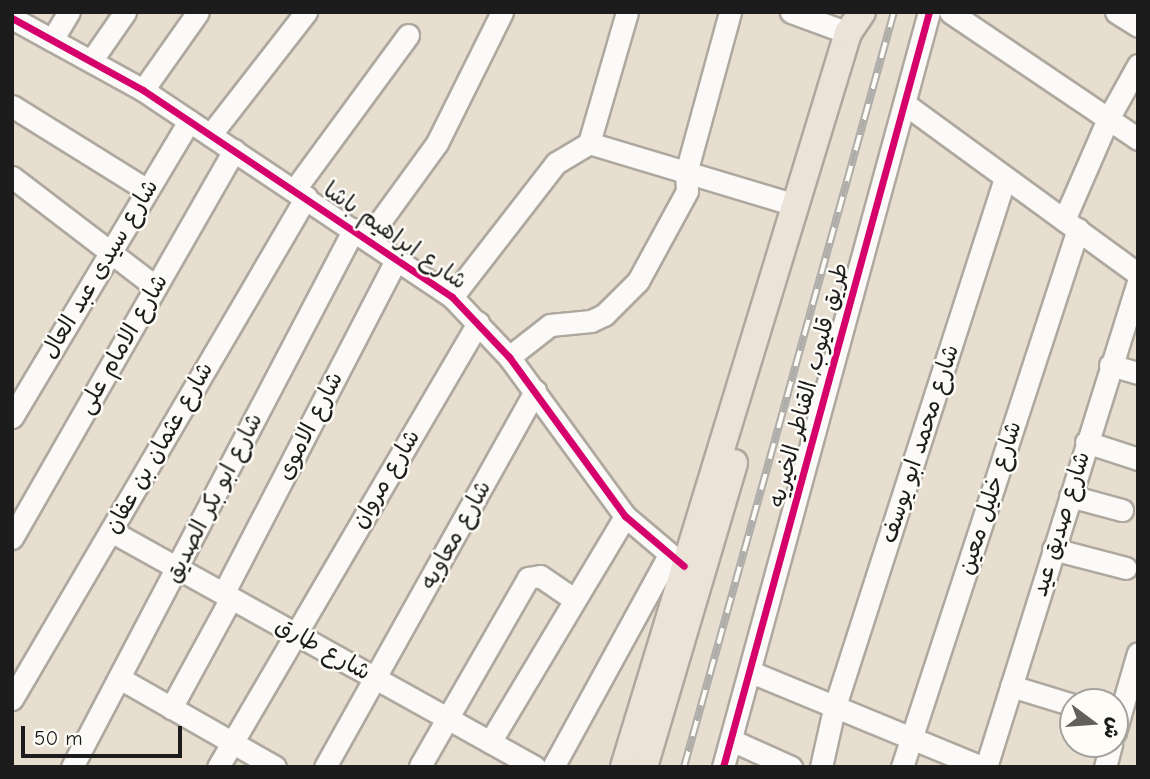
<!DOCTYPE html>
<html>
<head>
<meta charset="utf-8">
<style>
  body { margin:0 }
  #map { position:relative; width:1150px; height:779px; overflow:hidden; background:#e7decf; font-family:"Comic Neue","Playpen Sans Arabic",sans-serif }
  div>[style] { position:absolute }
  .roads { filter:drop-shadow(2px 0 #aea89f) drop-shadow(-2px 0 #aea89f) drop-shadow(0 2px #aea89f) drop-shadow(0 -2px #aea89f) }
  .minor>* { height:21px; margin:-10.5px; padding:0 10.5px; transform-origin:10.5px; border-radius:10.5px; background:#fbfaf8 }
  .major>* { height:26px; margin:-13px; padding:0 13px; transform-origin:13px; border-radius:13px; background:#ebe2d8 }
  .rail>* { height:8px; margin-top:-4px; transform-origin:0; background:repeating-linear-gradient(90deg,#fdfcf7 0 16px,#aeadaa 0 32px); box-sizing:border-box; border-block:2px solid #aeadaa }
  .cycleway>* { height:7px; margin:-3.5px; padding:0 3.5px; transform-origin:3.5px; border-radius:3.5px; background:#d6006c }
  span { translate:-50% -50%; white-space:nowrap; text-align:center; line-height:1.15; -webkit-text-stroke:5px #fdfcf7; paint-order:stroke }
  .street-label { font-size:23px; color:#1c1c1c }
  .frame { position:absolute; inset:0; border:14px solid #1c1c1c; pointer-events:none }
  .north { position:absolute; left:1059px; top:688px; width:70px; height:70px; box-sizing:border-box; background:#fdfcf7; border:2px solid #a3a29f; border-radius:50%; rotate:106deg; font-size:19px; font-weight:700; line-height:28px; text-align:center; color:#1c1c1c }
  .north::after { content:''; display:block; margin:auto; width:24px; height:32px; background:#63605b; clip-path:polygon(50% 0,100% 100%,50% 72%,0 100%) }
  .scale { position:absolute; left:21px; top:726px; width:161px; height:32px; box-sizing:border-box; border:4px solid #1c1c1c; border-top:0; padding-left:9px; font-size:21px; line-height:24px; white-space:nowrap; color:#1c1c1c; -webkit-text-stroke:5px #fdfcf7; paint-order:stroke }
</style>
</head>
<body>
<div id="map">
  <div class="roads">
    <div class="minor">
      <i style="left:791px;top:12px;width:61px;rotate:20.2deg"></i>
      <i style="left:950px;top:12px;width:227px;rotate:34deg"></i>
      <i style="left:1116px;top:12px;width:26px;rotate:32deg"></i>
      <i style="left:12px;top:18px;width:149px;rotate:28.8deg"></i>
      <i style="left:143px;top:90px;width:372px;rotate:33.8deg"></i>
      <i style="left:452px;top:297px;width:83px;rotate:46.5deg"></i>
      <i style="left:509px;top:357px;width:197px;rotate:53.9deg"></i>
      <i style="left:625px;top:516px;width:77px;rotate:40.3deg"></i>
      <i style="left:52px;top:40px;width:33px;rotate:-59deg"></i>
      <i style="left:91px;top:61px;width:60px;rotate:-55.2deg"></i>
      <i style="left:143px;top:90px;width:95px;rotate:-54.8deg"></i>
      <i style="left:905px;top:104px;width:288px;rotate:36.1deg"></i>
      <i style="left:12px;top:106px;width:159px;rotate:31.9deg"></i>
      <i style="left:211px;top:134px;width:155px;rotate:-52.1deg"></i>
      <i style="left:589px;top:143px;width:216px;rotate:16.7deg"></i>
      <i style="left:589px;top:143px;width:136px;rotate:-73.8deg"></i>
      <i style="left:12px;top:177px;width:181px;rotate:37.4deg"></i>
      <i style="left:295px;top:189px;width:191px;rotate:-53.7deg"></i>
      <i style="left:1064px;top:220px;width:110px;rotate:-66.5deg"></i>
      <i style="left:1108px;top:119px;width:62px;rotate:-60.9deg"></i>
      <i style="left:368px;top:238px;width:117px;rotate:-54deg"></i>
      <i style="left:437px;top:143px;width:146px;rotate:-63.6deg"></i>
      <i style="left:452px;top:297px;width:170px;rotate:-52.2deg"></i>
      <i style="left:556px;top:163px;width:39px;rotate:-31deg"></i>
      <i style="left:509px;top:357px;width:52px;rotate:-38deg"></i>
      <i style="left:550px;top:325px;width:41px;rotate:-5.6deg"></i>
      <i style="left:591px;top:321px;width:14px;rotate:-25deg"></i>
      <i style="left:604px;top:315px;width:48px;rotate:-45deg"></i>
      <i style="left:638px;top:281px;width:102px;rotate:-61.4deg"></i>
      <i style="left:687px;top:191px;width:18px;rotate:-93deg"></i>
      <i style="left:686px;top:173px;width:167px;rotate:-74.7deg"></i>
      <i style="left:1110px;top:365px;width:29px;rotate:16deg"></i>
      <i style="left:12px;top:417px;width:345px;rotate:-59.1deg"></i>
      <i style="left:1086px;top:442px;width:55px;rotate:18.1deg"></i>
      <i style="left:1070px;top:496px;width:54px;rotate:15.1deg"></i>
      <i style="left:111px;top:531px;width:485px;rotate:29.1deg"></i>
      <i style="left:12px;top:538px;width:447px;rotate:-60.2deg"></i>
      <i style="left:1053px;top:549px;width:75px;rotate:14.6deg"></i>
      <i style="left:223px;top:594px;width:378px;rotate:-62.6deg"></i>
      <i style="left:751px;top:672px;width:250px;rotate:22.4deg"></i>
      <i style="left:121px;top:679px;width:177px;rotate:29.7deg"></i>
      <i style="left:1011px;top:686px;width:65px;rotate:17deg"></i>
      <i style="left:12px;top:699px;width:582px;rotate:-59.64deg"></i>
      <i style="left:171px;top:708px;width:125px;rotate:-61.4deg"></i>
      <i style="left:1115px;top:732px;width:82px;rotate:-73.8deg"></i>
      <i style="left:731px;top:740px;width:66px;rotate:24.2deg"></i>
      <i style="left:490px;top:742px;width:263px;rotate:-59.1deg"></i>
      <i style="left:420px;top:766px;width:217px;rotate:-60.1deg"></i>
      <i style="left:528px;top:578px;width:12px;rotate:-9deg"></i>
      <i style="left:540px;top:576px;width:42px;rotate:34.4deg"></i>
      <i style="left:72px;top:767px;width:607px;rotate:-62.34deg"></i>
      <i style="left:218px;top:767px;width:515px;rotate:-59.65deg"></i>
      <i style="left:325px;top:767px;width:431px;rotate:-60.8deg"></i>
      <i style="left:553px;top:767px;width:239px;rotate:-61.3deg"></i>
      <i style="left:723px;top:767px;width:783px;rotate:-74.74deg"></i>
      <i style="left:821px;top:767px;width:59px;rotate:-77.4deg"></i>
      <i style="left:834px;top:709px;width:558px;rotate:-72.15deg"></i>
      <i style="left:902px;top:767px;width:566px;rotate:-71.89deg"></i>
      <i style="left:986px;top:767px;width:508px;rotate:-72.6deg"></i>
      <i style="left:1105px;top:767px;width:24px;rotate:-75deg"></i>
    </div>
    <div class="major">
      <i style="left:624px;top:767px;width:767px;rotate:-73.03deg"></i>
      <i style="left:848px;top:33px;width:25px;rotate:-56deg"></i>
      <i style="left:644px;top:767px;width:317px;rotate:-73.5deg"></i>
    </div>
  </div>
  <div class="rail">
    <i style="left:684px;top:767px;width:784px;rotate:-74.46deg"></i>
  </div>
  <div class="cycleway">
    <i style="left:12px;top:18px;width:149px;rotate:28.8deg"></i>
    <i style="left:143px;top:90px;width:372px;rotate:33.8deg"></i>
    <i style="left:452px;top:297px;width:83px;rotate:46.5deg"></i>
    <i style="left:509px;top:357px;width:197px;rotate:53.9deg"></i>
    <i style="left:625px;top:516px;width:77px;rotate:40.3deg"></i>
    <i style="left:723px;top:767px;width:783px;rotate:-74.74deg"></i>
  </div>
  <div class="street-label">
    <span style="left:395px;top:236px;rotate:35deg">شارع ابراهيم باشا</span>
    <span style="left:100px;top:269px;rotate:-59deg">شارع سيدى عبد العال</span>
    <span style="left:123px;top:344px;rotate:-60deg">شارع الامام على</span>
    <span style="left:809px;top:385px;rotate:-75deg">طريق قليوب, القناطر الخيريه</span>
    <span style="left:310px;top:426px;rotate:-63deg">شارع الاموى</span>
    <span style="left:920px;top:444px;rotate:-72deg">شارع محمد ابو يوسف</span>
    <span style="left:159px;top:448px;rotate:-60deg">شارع عثمان بن عفان</span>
    <span style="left:386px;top:479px;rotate:-59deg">شارع مروان</span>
    <span style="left:214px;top:498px;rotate:-63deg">شارع ابو بكر الصديق</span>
    <span style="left:990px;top:498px;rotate:-72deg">شارع خليل معين</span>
    <span style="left:1061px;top:524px;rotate:-73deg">شارع صديق عيد</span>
    <span style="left:456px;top:535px;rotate:-61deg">شارع معاويه</span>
    <span style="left:323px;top:649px;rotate:29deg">شارع طارق</span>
  </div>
  <div class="frame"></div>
  <div class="north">ش</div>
  <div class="scale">50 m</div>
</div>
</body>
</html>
